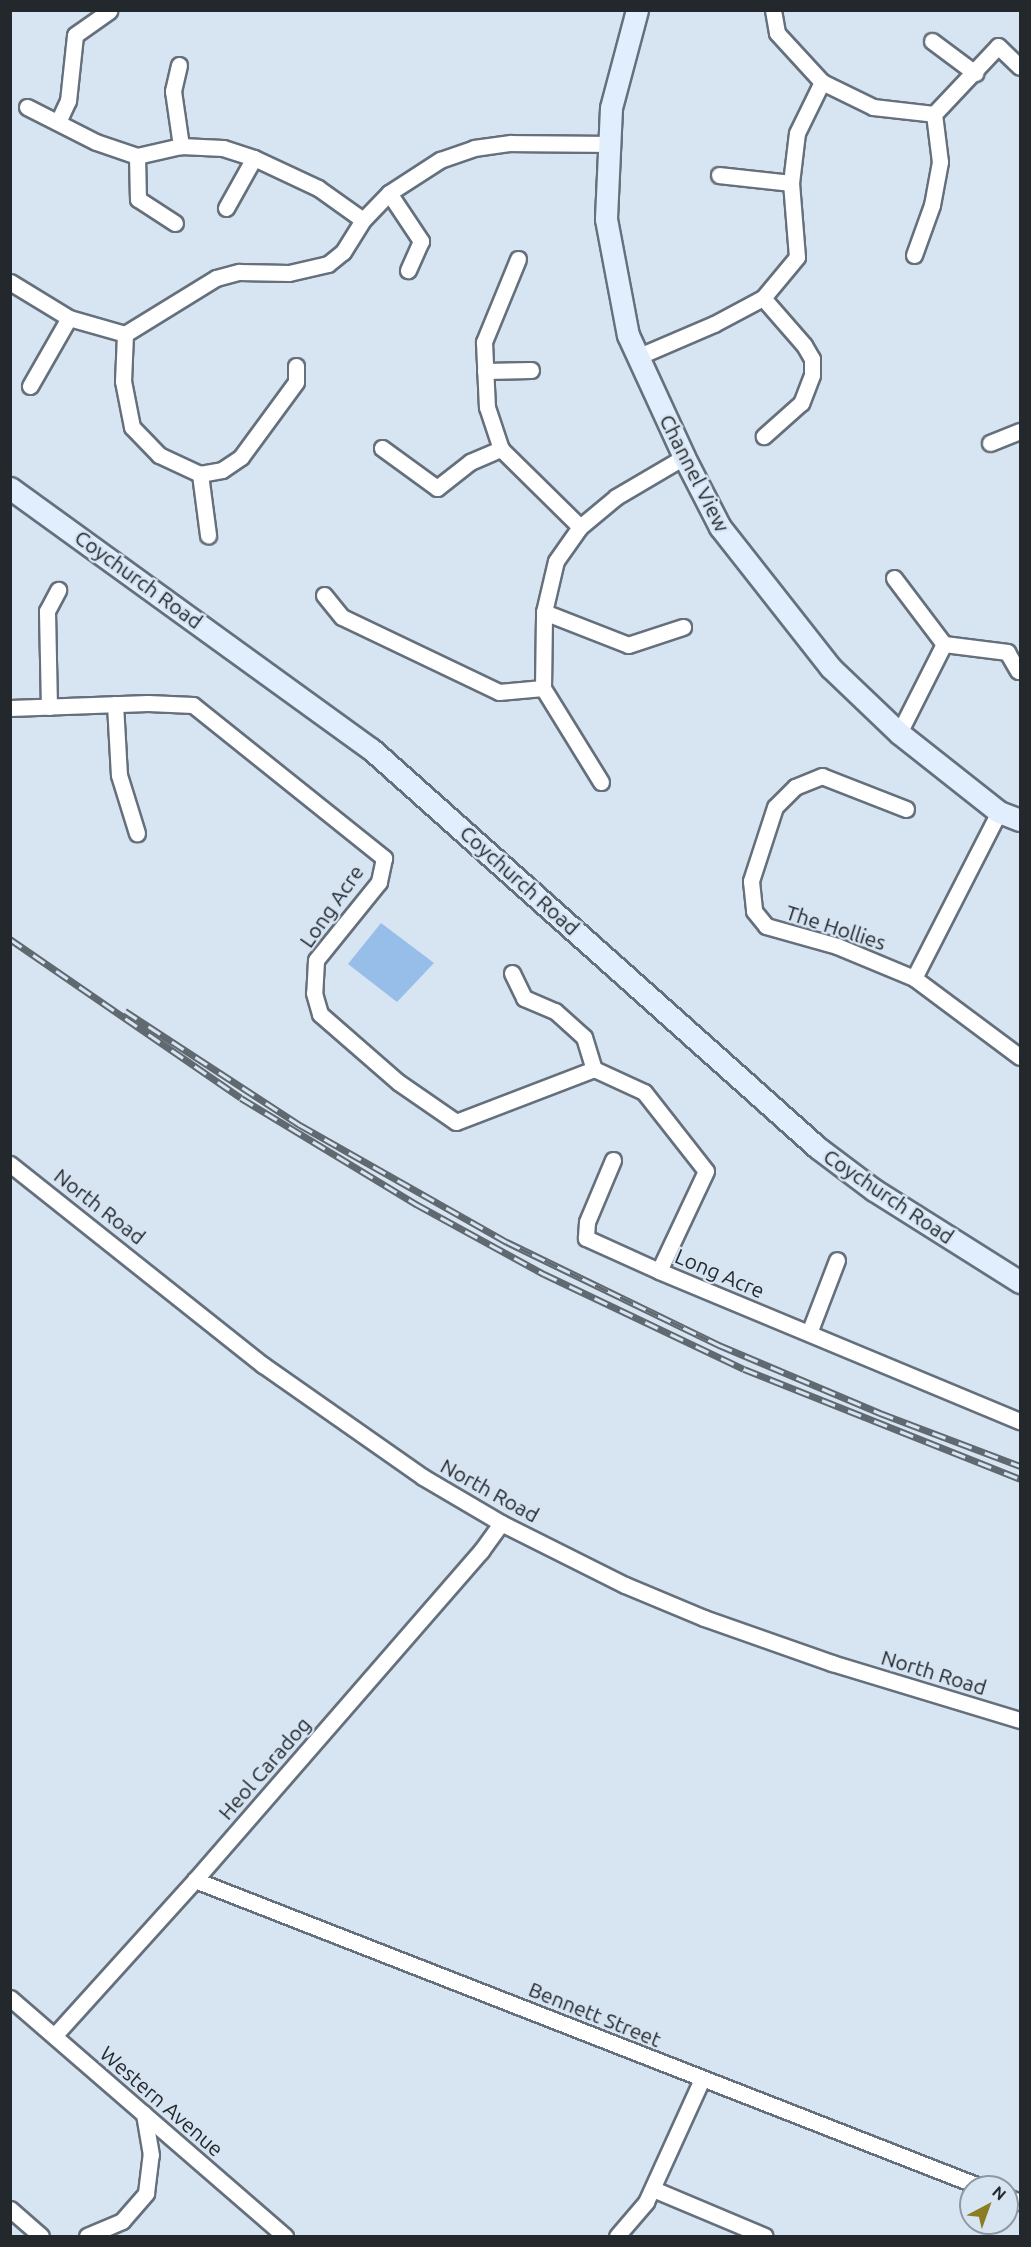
<!DOCTYPE html>
<html>
<head>
<meta charset="utf-8">
<style>
  body { margin:0 }
  #map { position:relative; width:1031px; height:2247px; overflow:hidden; background:#d7e4f2; font-family:Ubuntu,sans-serif }
  div>[style] { position:absolute }
  .green>* { inset:0; background:#96bee9 }
  .roads { filter:drop-shadow(2px 0 #65707c) drop-shadow(-2px 0 #65707c) drop-shadow(0 2px #65707c) drop-shadow(0 -2px #65707c) }
  .street>* { height:15px; margin:-7.5px; padding:0 7.5px; transform-origin:7.5px; border-radius:7.5px; background:#fff }
  .secondary>* { height:21px; margin:-10.5px; padding:0 10.5px; transform-origin:10.5px; border-radius:10.5px; background:#e0eefd }
  .rail>* { height:7px; margin-top:-3.5px; transform-origin:0; background:repeating-linear-gradient(90deg,#d7e4f2 0 14px,#606870 0 28px); box-sizing:border-box; border-block:2px solid #606870 }
  span { translate:-50% -50%; white-space:nowrap; text-align:center; line-height:1.15; -webkit-text-stroke:4.5px #d7e4f2; paint-order:stroke }
  .street-label { font-size:21px; color:#23282d }
  .frame { position:absolute; inset:0; border:12px solid #23282d; pointer-events:none }
  .north { position:absolute; left:959px; top:2175px; width:60px; height:60px; box-sizing:border-box; background:#d7e4f2; border:2px solid #8f99a3; border-radius:50%; rotate:41deg; font-size:16px; font-weight:700; line-height:24px; text-align:center; color:#23282d }
  .north::after { content:''; display:block; margin:auto; width:21px; height:27px; background:#8b7d23; clip-path:polygon(50% 0,100% 100%,50% 72%,0 100%) }
</style>
</head>
<body>
<div id="map">
  <div class="green">
    <i style="clip-path:polygon(381px 923px,434px 963px,397px 1002px,348px 964px)"></i>
  </div>
  <div class="roads">
    <div class="street">
      <i style="left:773px;top:10px;width:23px;rotate:80deg"></i>
      <i style="left:777px;top:33px;width:67px;rotate:47.4deg"></i>
      <i style="left:932px;top:41px;width:54px;rotate:36.7deg"></i>
      <i style="left:179px;top:65px;width:27px;rotate:103deg"></i>
      <i style="left:173px;top:91px;width:56px;rotate:81.7deg"></i>
      <i style="left:27px;top:107px;width:77px;rotate:26.9deg"></i>
      <i style="left:96px;top:142px;width:43px;rotate:18.9deg"></i>
      <i style="left:137px;top:156px;width:45px;rotate:-12.8deg"></i>
      <i style="left:181px;top:146px;width:42px;rotate:2.7deg"></i>
      <i style="left:223px;top:148px;width:33px;rotate:18deg"></i>
      <i style="left:254px;top:158px;width:71px;rotate:25.1deg"></i>
      <i style="left:318px;top:188px;width:55px;rotate:35.4deg"></i>
      <i style="left:58px;top:122px;width:23px;rotate:-65deg"></i>
      <i style="left:68px;top:101px;width:66px;rotate:-83.9deg"></i>
      <i style="left:75px;top:35px;width:42px;rotate:-35.2deg"></i>
      <i style="left:137px;top:156px;width:43px;rotate:88.7deg"></i>
      <i style="left:138px;top:199px;width:44px;rotate:33deg"></i>
      <i style="left:719px;top:175px;width:72px;rotate:6.3deg"></i>
      <i style="left:389px;top:193px;width:58px;rotate:56.3deg"></i>
      <i style="left:421px;top:241px;width:32px;rotate:114deg"></i>
      <i style="left:226px;top:208px;width:57px;rotate:-60.8deg"></i>
      <i style="left:914px;top:255px;width:53px;rotate:-70.2deg"></i>
      <i style="left:932px;top:205px;width:44px;rotate:-79.5deg"></i>
      <i style="left:940px;top:162px;width:48px;rotate:-97.1deg"></i>
      <i style="left:518px;top:259px;width:90px;rotate:112.3deg"></i>
      <i style="left:484px;top:342px;width:65px;rotate:87.4deg"></i>
      <i style="left:487px;top:407px;width:44px;rotate:71.6deg"></i>
      <i style="left:501px;top:449px;width:111px;rotate:44.6deg"></i>
      <i style="left:10px;top:282px;width:69px;rotate:31.4deg"></i>
      <i style="left:69px;top:318px;width:58px;rotate:15.9deg"></i>
      <i style="left:125px;top:334px;width:47px;rotate:92.4deg"></i>
      <i style="left:123px;top:381px;width:47px;rotate:78.9deg"></i>
      <i style="left:132px;top:427px;width:39px;rotate:46deg"></i>
      <i style="left:159px;top:455px;width:45px;rotate:24.9deg"></i>
      <i style="left:200px;top:474px;width:22px;rotate:-10deg"></i>
      <i style="left:222px;top:470px;width:23px;rotate:-34deg"></i>
      <i style="left:241px;top:457px;width:93px;rotate:-53.7deg"></i>
      <i style="left:296px;top:382px;width:16px;rotate:-90deg"></i>
      <i style="left:763px;top:298px;width:62px;rotate:48.9deg"></i>
      <i style="left:804px;top:345px;width:16px;rotate:60deg"></i>
      <i style="left:812px;top:359px;width:16px;rotate:90deg"></i>
      <i style="left:812px;top:375px;width:30px;rotate:111deg"></i>
      <i style="left:801px;top:403px;width:50px;rotate:138.3deg"></i>
      <i style="left:125px;top:334px;width:107px;rotate:-31.6deg"></i>
      <i style="left:216px;top:278px;width:24px;rotate:-15deg"></i>
      <i style="left:239px;top:272px;width:50px;rotate:1.1deg"></i>
      <i style="left:289px;top:273px;width:40px;rotate:-13deg"></i>
      <i style="left:328px;top:264px;width:19px;rotate:-39deg"></i>
      <i style="left:343px;top:252px;width:38px;rotate:-58deg"></i>
      <i style="left:363px;top:220px;width:37px;rotate:-46deg"></i>
      <i style="left:389px;top:193px;width:61px;rotate:-32.9deg"></i>
      <i style="left:440px;top:160px;width:36px;rotate:-19deg"></i>
      <i style="left:474px;top:148px;width:37px;rotate:-8deg"></i>
      <i style="left:511px;top:143px;width:96px;rotate:0.6deg"></i>
      <i style="left:637px;top:357px;width:84px;rotate:-23.2deg"></i>
      <i style="left:714px;top:324px;width:55px;rotate:-28deg"></i>
      <i style="left:763px;top:298px;width:53px;rotate:-50.3deg"></i>
      <i style="left:797px;top:257px;width:74px;rotate:-94.6deg"></i>
      <i style="left:791px;top:183px;width:50px;rotate:-83.2deg"></i>
      <i style="left:797px;top:133px;width:57px;rotate:-63.9deg"></i>
      <i style="left:822px;top:82px;width:57px;rotate:26.1deg"></i>
      <i style="left:873px;top:107px;width:61px;rotate:6.5deg"></i>
      <i style="left:934px;top:114px;width:93px;rotate:-46.7deg"></i>
      <i style="left:998px;top:46px;width:30px;rotate:44deg"></i>
      <i style="left:485px;top:371px;width:46px;rotate:-1.2deg"></i>
      <i style="left:30px;top:386px;width:78px;rotate:-60.2deg"></i>
      <i style="left:990px;top:443px;width:32px;rotate:-22deg"></i>
      <i style="left:382px;top:448px;width:68px;rotate:36deg"></i>
      <i style="left:437px;top:488px;width:42px;rotate:-38.2deg"></i>
      <i style="left:470px;top:462px;width:34px;rotate:-23deg"></i>
      <i style="left:200px;top:474px;width:62px;rotate:82.5deg"></i>
      <i style="left:894px;top:578px;width:83px;rotate:52.9deg"></i>
      <i style="left:324px;top:595px;width:28px;rotate:51deg"></i>
      <i style="left:342px;top:617px;width:174px;rotate:25.5deg"></i>
      <i style="left:499px;top:692px;width:44px;rotate:-5.2deg"></i>
      <i style="left:544px;top:612px;width:90px;rotate:21.4deg"></i>
      <i style="left:628px;top:645px;width:58px;rotate:-18.1deg"></i>
      <i style="left:115px;top:704px;width:71px;rotate:86.8deg"></i>
      <i style="left:119px;top:775px;width:61px;rotate:72.8deg"></i>
      <i style="left:49px;top:707px;width:96px;rotate:-91.2deg"></i>
      <i style="left:47px;top:611px;width:24px;rotate:-62deg"></i>
      <i style="left:10px;top:708px;width:138px;rotate:-2.1deg"></i>
      <i style="left:148px;top:703px;width:45px;rotate:2.5deg"></i>
      <i style="left:193px;top:705px;width:245px;rotate:38.7deg"></i>
      <i style="left:384px;top:858px;width:25px;rotate:102deg"></i>
      <i style="left:379px;top:882px;width:100px;rotate:128.9deg"></i>
      <i style="left:316px;top:960px;width:33px;rotate:93deg"></i>
      <i style="left:314px;top:993px;width:22px;rotate:74deg"></i>
      <i style="left:320px;top:1014px;width:103px;rotate:41.1deg"></i>
      <i style="left:398px;top:1082px;width:70px;rotate:34.6deg"></i>
      <i style="left:456px;top:1122px;width:148px;rotate:-21deg"></i>
      <i style="left:594px;top:1069px;width:55px;rotate:24.7deg"></i>
      <i style="left:644px;top:1092px;width:100px;rotate:51.9deg"></i>
      <i style="left:706px;top:1171px;width:110px;rotate:115.2deg"></i>
      <i style="left:659px;top:1271px;width:391px;rotate:22.6deg"></i>
      <i style="left:899px;top:733px;width:100px;rotate:-63.2deg"></i>
      <i style="left:944px;top:644px;width:64px;rotate:7.2deg"></i>
      <i style="left:1007px;top:652px;width:22px;rotate:60deg"></i>
      <i style="left:601px;top:782px;width:110px;rotate:-121.7deg"></i>
      <i style="left:543px;top:688px;width:76px;rotate:-89.2deg"></i>
      <i style="left:544px;top:612px;width:52px;rotate:-76.8deg"></i>
      <i style="left:556px;top:561px;width:42px;rotate:-54.8deg"></i>
      <i style="left:580px;top:527px;width:47px;rotate:-39.8deg"></i>
      <i style="left:616px;top:497px;width:79px;rotate:-30.5deg"></i>
      <i style="left:906px;top:809px;width:90px;rotate:-158.6deg"></i>
      <i style="left:822px;top:776px;width:29px;rotate:158deg"></i>
      <i style="left:795px;top:787px;width:28px;rotate:135deg"></i>
      <i style="left:775px;top:807px;width:78px;rotate:108deg"></i>
      <i style="left:751px;top:881px;width:30px;rotate:84deg"></i>
      <i style="left:754px;top:911px;width:19px;rotate:51deg"></i>
      <i style="left:766px;top:926px;width:74px;rotate:15.7deg"></i>
      <i style="left:837px;top:946px;width:83px;rotate:22.6deg"></i>
      <i style="left:914px;top:978px;width:132px;rotate:36.7deg"></i>
      <i style="left:512px;top:973px;width:28px;rotate:64deg"></i>
      <i style="left:524px;top:998px;width:34px;rotate:23deg"></i>
      <i style="left:555px;top:1011px;width:39px;rotate:42deg"></i>
      <i style="left:584px;top:1037px;width:34px;rotate:73deg"></i>
      <i style="left:914px;top:978px;width:186px;rotate:-62.9deg"></i>
      <i style="left:613px;top:1160px;width:67px;rotate:112.8deg"></i>
      <i style="left:587px;top:1222px;width:16px;rotate:94deg"></i>
      <i style="left:586px;top:1238px;width:80px;rotate:24.3deg"></i>
      <i style="left:10px;top:1164px;width:323px;rotate:38.5deg"></i>
      <i style="left:263px;top:1365px;width:195px;rotate:35deg"></i>
      <i style="left:423px;top:1477px;width:91px;rotate:30.5deg"></i>
      <i style="left:501px;top:1523px;width:139px;rotate:26.6deg"></i>
      <i style="left:625px;top:1585px;width:86px;rotate:22.7deg"></i>
      <i style="left:704px;top:1618px;width:136px;rotate:19.4deg"></i>
      <i style="left:832px;top:1663px;width:196px;rotate:16.9deg"></i>
      <i style="left:809px;top:1333px;width:78px;rotate:-69deg"></i>
      <i style="left:195px;top:1880px;width:844px;rotate:21.33deg"></i>
      <i style="left:10px;top:1998px;width:364px;rotate:40.9deg"></i>
      <i style="left:54px;top:2036px;width:210px;rotate:-47.9deg"></i>
      <i style="left:195px;top:1880px;width:436px;rotate:-49deg"></i>
      <i style="left:481px;top:1551px;width:34px;rotate:-54deg"></i>
      <i style="left:653px;top:2189px;width:121px;rotate:22.8deg"></i>
      <i style="left:1007px;top:2197px;width:14px;rotate:21deg"></i>
      <i style="left:10px;top:2209px;width:41px;rotate:41.1deg"></i>
      <i style="left:87px;top:2236px;width:38px;rotate:-23deg"></i>
      <i style="left:122px;top:2221px;width:37px;rotate:-49deg"></i>
      <i style="left:146px;top:2193px;width:38px;rotate:-83deg"></i>
      <i style="left:151px;top:2155px;width:42px;rotate:-99.7deg"></i>
      <i style="left:617px;top:2236px;width:45px;rotate:-49.5deg"></i>
      <i style="left:646px;top:2202px;width:135px;rotate:-65.5deg"></i>
    </div>
    <div class="secondary">
      <i style="left:637px;top:10px;width:101px;rotate:104.9deg"></i>
      <i style="left:611px;top:108px;width:111px;rotate:92.6deg"></i>
      <i style="left:606px;top:219px;width:118px;rotate:79.3deg"></i>
      <i style="left:628px;top:335px;width:134px;rotate:65.3deg"></i>
      <i style="left:684px;top:457px;width:79px;rotate:62.8deg"></i>
      <i style="left:720px;top:527px;width:179px;rotate:51.8deg"></i>
      <i style="left:831px;top:668px;width:94px;rotate:43.7deg"></i>
      <i style="left:899px;top:733px;width:127px;rotate:38.3deg"></i>
      <i style="left:999px;top:812px;width:22px;rotate:21deg"></i>
      <i style="left:10px;top:488px;width:445px;rotate:35.9deg"></i>
      <i style="left:371px;top:749px;width:599px;rotate:41.75deg"></i>
      <i style="left:818px;top:1148px;width:70px;rotate:36.9deg"></i>
      <i style="left:874px;top:1190px;width:173px;rotate:32.2deg"></i>
    </div>
  </div>
  <div class="rail">
    <i style="left:10px;top:939px;width:280px;rotate:34.5deg"></i>
    <i style="left:241px;top:1098px;width:205px;rotate:31.2deg"></i>
    <i style="left:416px;top:1204px;width:146px;rotate:28.7deg"></i>
    <i style="left:544px;top:1274px;width:221px;rotate:25.4deg"></i>
    <i style="left:744px;top:1369px;width:297px;rotate:21.7deg"></i>
    <i style="left:125px;top:1011px;width:209px;rotate:33.1deg"></i>
    <i style="left:300px;top:1125px;width:238px;rotate:29.5deg"></i>
    <i style="left:507px;top:1242px;width:236px;rotate:25.9deg"></i>
    <i style="left:719px;top:1345px;width:175px;rotate:22.9deg"></i>
    <i style="left:880px;top:1413px;width:150px;rotate:20.7deg"></i>
  </div>
  <div class="street-label">
    <span style="left:695px;top:473px;rotate:63deg">Channel View</span>
    <span style="left:139px;top:579px;rotate:36deg">Coychurch Road</span>
    <span style="left:520px;top:880px;rotate:42deg">Coychurch Road</span>
    <span style="left:331px;top:906px;rotate:-55deg">Long Acre</span>
    <span style="left:836px;top:927px;rotate:18deg">The Hollies</span>
    <span style="left:889px;top:1196px;rotate:34deg">Coychurch Road</span>
    <span style="left:100px;top:1206px;rotate:38deg">North Road</span>
    <span style="left:720px;top:1273px;rotate:23deg">Long Acre</span>
    <span style="left:490px;top:1490px;rotate:29deg">North Road</span>
    <span style="left:934px;top:1672px;rotate:17deg">North Road</span>
    <span style="left:264px;top:1768px;rotate:-49deg">Heol Caradog</span>
    <span style="left:595px;top:2014px;rotate:22deg">Bennett Street</span>
    <span style="left:162px;top:2101px;rotate:41deg">Western Avenue</span>
  </div>
  <div class="frame"></div>
  <div class="north">N</div>
</div>
</body>
</html>
